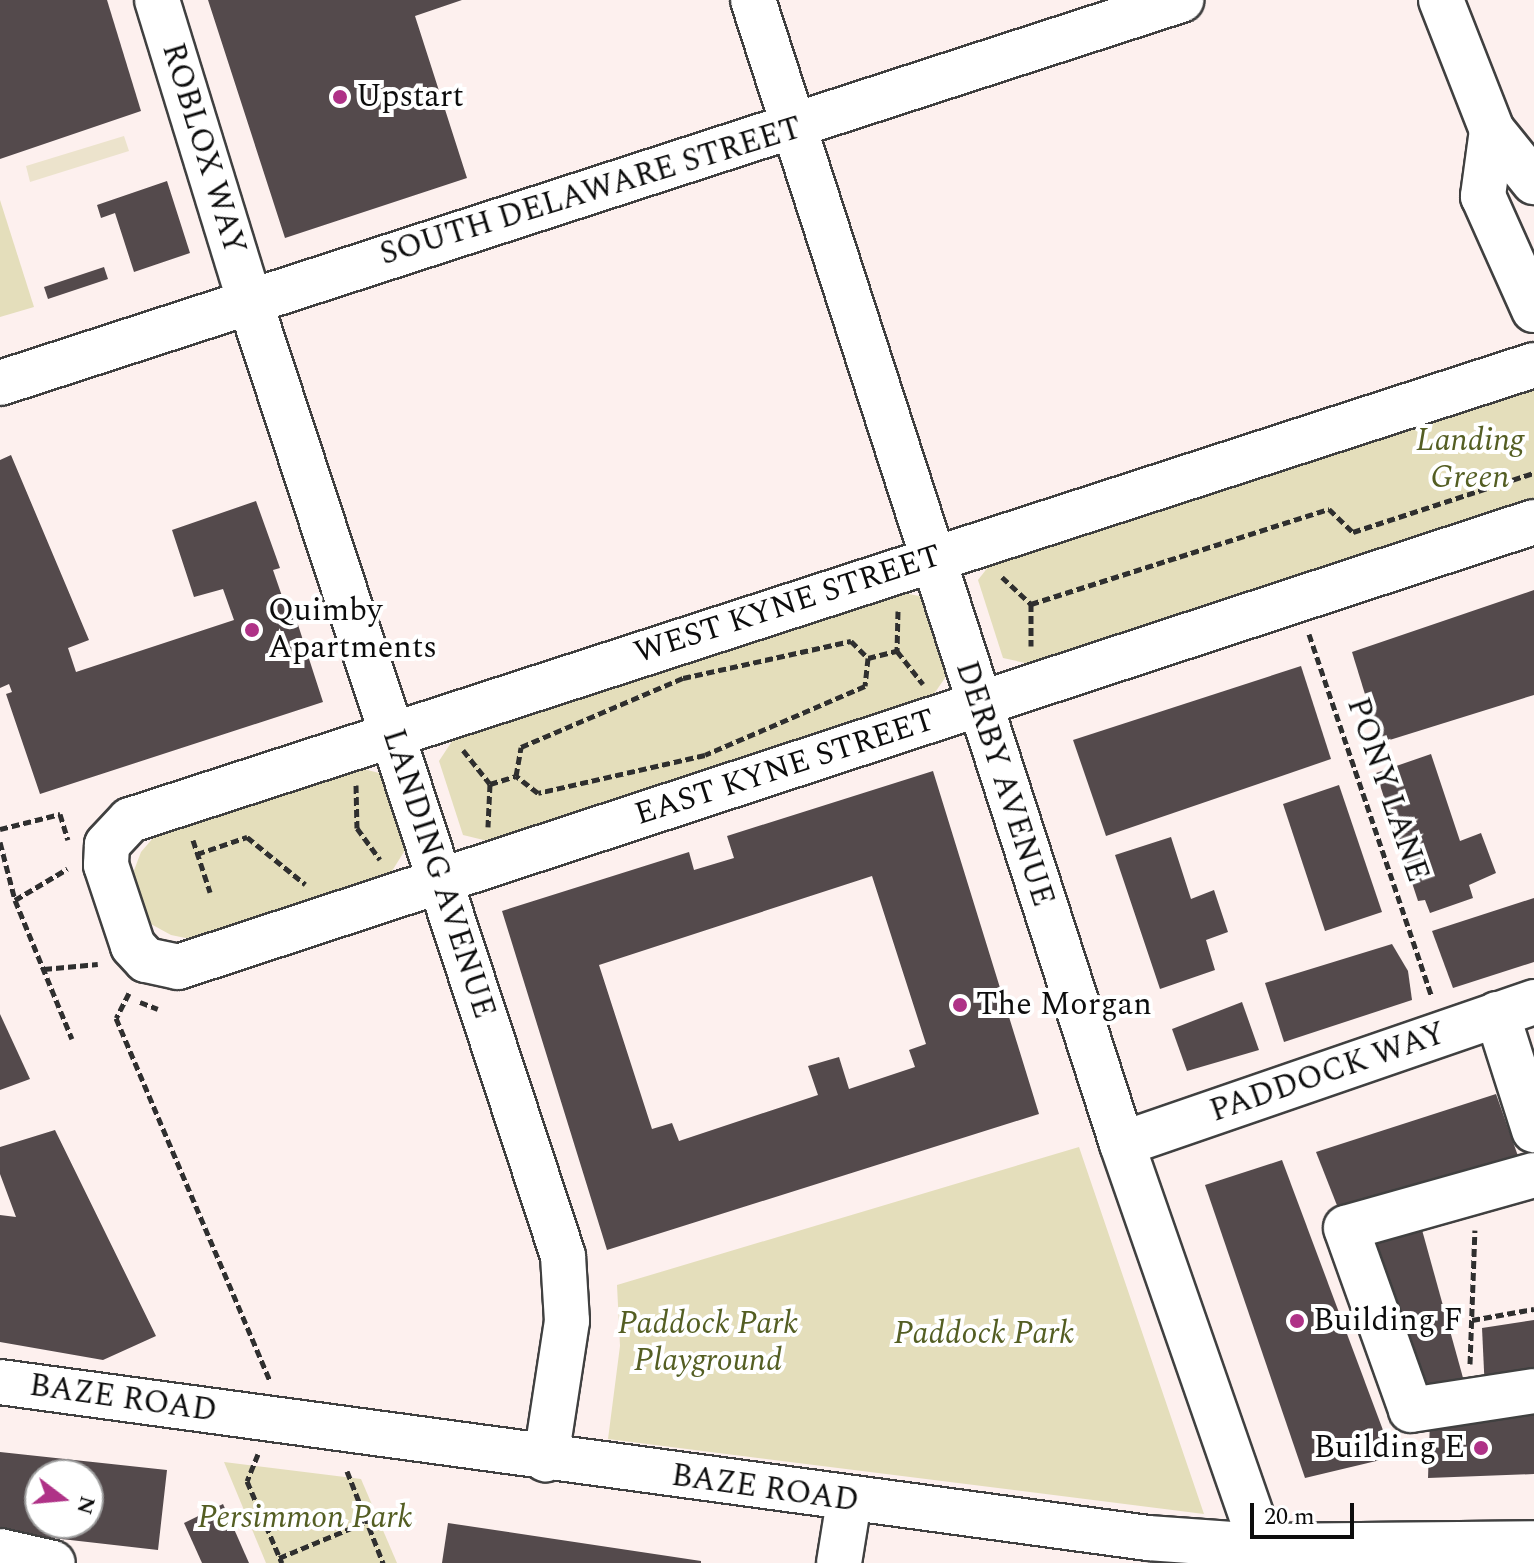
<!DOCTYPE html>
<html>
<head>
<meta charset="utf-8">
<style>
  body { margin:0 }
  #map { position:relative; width:1534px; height:1563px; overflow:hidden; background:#fdf0ee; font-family:Spectral,serif }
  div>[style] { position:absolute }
  .green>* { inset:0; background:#e4debb }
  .pitch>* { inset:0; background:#ece3cc }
  .building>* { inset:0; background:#544a4c }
  .path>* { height:5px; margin-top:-2.5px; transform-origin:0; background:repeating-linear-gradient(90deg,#2f2f2f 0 8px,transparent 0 12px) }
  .roads { filter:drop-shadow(2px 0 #404040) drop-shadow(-2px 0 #404040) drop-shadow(0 2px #404040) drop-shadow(0 -2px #404040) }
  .minor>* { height:44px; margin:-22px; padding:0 22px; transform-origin:22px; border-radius:22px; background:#fff }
  .dots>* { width:22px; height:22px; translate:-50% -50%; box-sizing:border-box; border:4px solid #fff; border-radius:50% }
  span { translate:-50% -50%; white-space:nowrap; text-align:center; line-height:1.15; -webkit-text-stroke:8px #fff; paint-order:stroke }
  .poi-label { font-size:32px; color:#0d0d0d }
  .left { translate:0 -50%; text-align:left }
  .right { translate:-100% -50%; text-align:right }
  .street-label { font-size:32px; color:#0d0d0d }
  .park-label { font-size:32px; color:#545e23; font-style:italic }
  .north { position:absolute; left:24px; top:1459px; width:80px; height:80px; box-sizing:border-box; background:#fff; border:2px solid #9e9e9e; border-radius:50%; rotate:106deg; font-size:22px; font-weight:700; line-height:32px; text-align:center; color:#0d0d0d }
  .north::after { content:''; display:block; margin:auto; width:28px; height:36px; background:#af3287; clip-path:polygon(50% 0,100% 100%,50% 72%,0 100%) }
  .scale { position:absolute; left:1250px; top:1503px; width:104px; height:36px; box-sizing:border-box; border:4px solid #0d0d0d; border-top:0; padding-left:10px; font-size:24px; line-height:28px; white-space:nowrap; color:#0d0d0d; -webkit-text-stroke:6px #fff; paint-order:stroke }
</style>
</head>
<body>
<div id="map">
  <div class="green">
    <i style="clip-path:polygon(0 200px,34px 307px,0 317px)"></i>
    <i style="clip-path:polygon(1534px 381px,1534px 502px,1039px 666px,1003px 658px,978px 580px,999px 553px)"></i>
    <i style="clip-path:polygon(889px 590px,924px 597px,947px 675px,927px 704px,500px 844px,463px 835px,439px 761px,460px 729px)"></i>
    <i style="clip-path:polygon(348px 765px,383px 774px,407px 847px,387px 879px,200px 941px,171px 935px,149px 923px,133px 873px,141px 852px,159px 831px)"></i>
    <i style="clip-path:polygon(1079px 1147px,1204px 1514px,608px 1439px,620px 1346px,617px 1285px)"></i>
    <i style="clip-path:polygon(224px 1462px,361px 1479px,397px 1563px,266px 1563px)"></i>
  </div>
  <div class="pitch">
    <i style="clip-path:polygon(124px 136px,129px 151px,30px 182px,26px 166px)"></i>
  </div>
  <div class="building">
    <i style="clip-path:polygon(0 0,107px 0,141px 111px,0 159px)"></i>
    <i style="clip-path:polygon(208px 0,462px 0,415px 16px,467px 178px,285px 238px)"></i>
    <i style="clip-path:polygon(167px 181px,190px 253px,134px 272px,115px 213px,101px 218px,97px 205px)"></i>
    <i style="clip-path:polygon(104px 267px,108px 279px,48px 299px,44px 287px)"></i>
    <i style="clip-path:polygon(11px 455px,89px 640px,68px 648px,76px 672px,234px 620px,223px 589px,194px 597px,172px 530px,256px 501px,280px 568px,273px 570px,284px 602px,290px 600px,323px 702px,40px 794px,6px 694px,12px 692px,9px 684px,0 688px,0 460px)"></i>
    <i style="clip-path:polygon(1534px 590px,1534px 695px,1380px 743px,1352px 652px)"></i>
    <i style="clip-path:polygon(1301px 666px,1331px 759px,1106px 836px,1073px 740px)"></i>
    <i style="clip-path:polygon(1431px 754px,1460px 841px,1481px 833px,1496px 873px,1469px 885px,1473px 898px,1430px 913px,1425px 900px,1418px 901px,1376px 773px)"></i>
    <i style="clip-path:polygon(evenodd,933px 771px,1039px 1114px,607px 1250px,502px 911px,689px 852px,694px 870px,734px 858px,727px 836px,933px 771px,872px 876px,926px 1044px,909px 1050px,915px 1067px,849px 1089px,839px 1057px,808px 1066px,818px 1095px,679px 1141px,672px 1123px,652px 1129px,599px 965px,872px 876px)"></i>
    <i style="clip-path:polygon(1339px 785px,1382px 912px,1325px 931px,1283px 804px)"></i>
    <i style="clip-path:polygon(1171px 837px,1191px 899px,1214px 890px,1228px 932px,1206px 940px,1215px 970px,1160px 989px,1115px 855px)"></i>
    <i style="clip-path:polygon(1534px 898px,1534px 962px,1453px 988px,1432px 931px)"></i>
    <i style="clip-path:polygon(1392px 944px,1408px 971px,1412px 1000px,1284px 1042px,1265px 983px)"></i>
    <i style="clip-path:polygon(1242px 1002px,1259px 1050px,1187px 1071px,1172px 1029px)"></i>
    <i style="clip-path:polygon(0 1014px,30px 1079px,0 1090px)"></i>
    <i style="clip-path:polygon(1496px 1094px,1518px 1156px,1338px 1208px,1316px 1152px)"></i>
    <i style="clip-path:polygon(55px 1130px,156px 1336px,103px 1360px,0 1342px,0 1215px,16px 1217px,0 1174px,0 1147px)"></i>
    <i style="clip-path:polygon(1282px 1160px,1393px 1457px,1305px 1478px,1205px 1185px)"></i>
    <i style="clip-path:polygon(1419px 1219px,1465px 1385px,1414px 1400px,1362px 1237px)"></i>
    <i style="clip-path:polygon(1534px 1320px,1534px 1384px,1485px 1392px,1482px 1328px)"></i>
    <i style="clip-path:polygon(1534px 1413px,1534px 1474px,1428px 1478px,1430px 1421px)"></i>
    <i style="clip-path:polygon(evenodd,0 1452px,167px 1470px,158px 1550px,0 1532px,0 1452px,40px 1475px,88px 1475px,88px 1523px,40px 1523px,40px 1475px)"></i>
    <i style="clip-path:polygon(223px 1504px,249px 1563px,202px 1563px,184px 1523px)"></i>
    <i style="clip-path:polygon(448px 1523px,701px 1561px,701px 1563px,442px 1563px)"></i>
  </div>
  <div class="path">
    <i style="left:1002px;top:577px;width:40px;rotate:43deg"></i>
    <i style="left:1031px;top:604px;width:42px;rotate:90deg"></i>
    <i style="left:1031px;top:604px;width:313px;rotate:-17.7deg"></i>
    <i style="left:1329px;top:509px;width:33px;rotate:44deg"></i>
    <i style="left:1353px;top:532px;width:190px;rotate:-18.1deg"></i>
    <i style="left:898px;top:611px;width:40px;rotate:91.4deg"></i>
    <i style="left:897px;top:651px;width:42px;rotate:51.8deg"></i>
    <i style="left:1309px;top:634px;width:381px;rotate:71.3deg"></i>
    <i style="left:851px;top:641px;width:24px;rotate:45deg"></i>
    <i style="left:868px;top:658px;width:28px;rotate:96deg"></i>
    <i style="left:865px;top:686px;width:174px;rotate:156.7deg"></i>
    <i style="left:705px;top:755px;width:171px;rotate:167.2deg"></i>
    <i style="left:538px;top:793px;width:28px;rotate:-142deg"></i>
    <i style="left:516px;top:776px;width:29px;rotate:-80deg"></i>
    <i style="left:521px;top:747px;width:176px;rotate:-23.1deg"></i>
    <i style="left:683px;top:678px;width:172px;rotate:-12.4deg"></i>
    <i style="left:868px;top:658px;width:30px;rotate:-14deg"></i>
    <i style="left:463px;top:750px;width:43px;rotate:51.5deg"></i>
    <i style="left:490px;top:784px;width:43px;rotate:92.7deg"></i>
    <i style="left:490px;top:784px;width:27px;rotate:-17deg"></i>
    <i style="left:356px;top:785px;width:43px;rotate:88.7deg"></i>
    <i style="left:357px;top:828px;width:39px;rotate:54deg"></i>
    <i style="left:0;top:829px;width:62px;rotate:-14deg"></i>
    <i style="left:60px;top:814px;width:27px;rotate:73deg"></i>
    <i style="left:193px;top:840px;width:55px;rotate:71.9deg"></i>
    <i style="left:0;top:842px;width:60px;rotate:75.5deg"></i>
    <i style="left:15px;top:900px;width:150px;rotate:67.7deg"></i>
    <i style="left:197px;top:854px;width:53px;rotate:-18.8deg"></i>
    <i style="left:247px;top:837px;width:75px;rotate:39deg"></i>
    <i style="left:15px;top:900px;width:61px;rotate:-30.8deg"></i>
    <i style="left:44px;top:969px;width:54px;rotate:-5.3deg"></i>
    <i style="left:129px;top:993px;width:28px;rotate:117deg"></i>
    <i style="left:116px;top:1018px;width:394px;rotate:67deg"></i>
    <i style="left:140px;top:1002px;width:19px;rotate:21deg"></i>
    <i style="left:1472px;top:1320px;width:63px;rotate:-10.1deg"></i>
    <i style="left:1470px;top:1364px;width:134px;rotate:-87.9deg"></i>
    <i style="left:258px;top:1454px;width:29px;rotate:112deg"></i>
    <i style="left:247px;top:1481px;width:89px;rotate:66.9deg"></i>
    <i style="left:347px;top:1471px;width:99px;rotate:68.6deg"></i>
    <i style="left:279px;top:1558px;width:94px;rotate:-22.5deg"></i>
  </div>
  <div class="roads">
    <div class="minor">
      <i style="left:157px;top:0;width:313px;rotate:72.9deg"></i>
      <i style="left:249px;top:299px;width:1007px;rotate:71.83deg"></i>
      <i style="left:563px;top:1256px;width:65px;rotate:86.5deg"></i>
      <i style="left:567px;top:1321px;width:140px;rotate:98.7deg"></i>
      <i style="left:753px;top:0;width:1202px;rotate:72.12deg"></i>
      <i style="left:1122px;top:1144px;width:444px;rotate:70.8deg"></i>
      <i style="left:1441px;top:0;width:140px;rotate:68.6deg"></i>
      <i style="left:1492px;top:130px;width:67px;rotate:51.1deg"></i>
      <i style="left:1492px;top:130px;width:67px;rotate:97.8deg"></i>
      <i style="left:1483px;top:196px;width:125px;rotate:65.9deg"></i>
      <i style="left:1534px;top:365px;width:1476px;rotate:162.04deg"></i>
      <i style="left:130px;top:820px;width:34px;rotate:133deg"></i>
      <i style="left:107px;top:845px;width:20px;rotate:93deg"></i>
      <i style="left:106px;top:865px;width:85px;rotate:71.6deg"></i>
      <i style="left:133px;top:946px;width:19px;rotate:47deg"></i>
      <i style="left:146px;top:960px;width:33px;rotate:12deg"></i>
      <i style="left:178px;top:967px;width:1427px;rotate:-18.17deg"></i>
      <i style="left:0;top:383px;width:1242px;rotate:-17.97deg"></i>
      <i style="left:1497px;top:1014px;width:122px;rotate:72.3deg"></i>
      <i style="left:1122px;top:1144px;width:436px;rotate:-19deg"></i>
      <i style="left:1534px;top:1175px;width:195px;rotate:164.3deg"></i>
      <i style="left:1346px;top:1228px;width:193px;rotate:70.3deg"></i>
      <i style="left:1411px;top:1410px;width:124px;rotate:-8.8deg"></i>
      <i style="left:0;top:1382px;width:1159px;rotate:7.74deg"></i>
      <i style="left:1148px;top:1538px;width:112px;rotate:4.1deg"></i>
      <i style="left:1260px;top:1546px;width:274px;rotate:-0.6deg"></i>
      <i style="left:0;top:1551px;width:54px;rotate:12.8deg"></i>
      <i style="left:839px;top:1563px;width:63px;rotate:-80.8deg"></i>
    </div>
  </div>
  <div class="dots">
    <i style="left:340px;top:97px;background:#af3287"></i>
    <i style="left:252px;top:630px;background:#af3287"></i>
    <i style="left:960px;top:1005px;background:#af3287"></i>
    <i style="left:1297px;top:1321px;background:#af3287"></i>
    <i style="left:1481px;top:1448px;background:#af3287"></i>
  </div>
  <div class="poi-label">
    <span class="left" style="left:356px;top:97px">Upstart</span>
    <span class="left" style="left:268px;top:630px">Quimby<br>Apartments</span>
    <span class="left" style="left:976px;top:1005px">The Morgan</span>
    <span class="left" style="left:1313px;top:1321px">Building F</span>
    <span class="right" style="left:1465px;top:1448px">Building E</span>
  </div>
  <div class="street-label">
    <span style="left:203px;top:149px;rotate:73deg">ROBLOX WAY</span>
    <span style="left:591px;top:192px;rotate:-17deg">SOUTH DELAWARE STREET</span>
    <span style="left:788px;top:605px;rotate:-18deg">WEST KYNE STREET</span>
    <span style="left:785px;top:768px;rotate:-18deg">EAST KYNE STREET</span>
    <span style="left:1004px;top:784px;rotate:72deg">DERBY AVENUE</span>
    <span style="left:1387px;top:790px;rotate:71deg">PONY LANE</span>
    <span style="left:438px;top:874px;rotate:72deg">LANDING AVENUE</span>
    <span style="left:1328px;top:1073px;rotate:-19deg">PADDOCK WAY</span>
    <span style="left:123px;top:1399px;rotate:8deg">BAZE ROAD</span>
    <span style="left:765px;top:1489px;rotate:8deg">BAZE ROAD</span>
  </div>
  <div class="park-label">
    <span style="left:1470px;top:460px">Landing<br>Green</span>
    <span style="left:708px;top:1343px">Paddock Park<br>Playground</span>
    <span style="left:984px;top:1334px">Paddock Park</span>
    <span style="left:305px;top:1518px">Persimmon Park</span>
  </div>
  <div class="north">N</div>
  <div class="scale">20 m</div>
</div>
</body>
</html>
